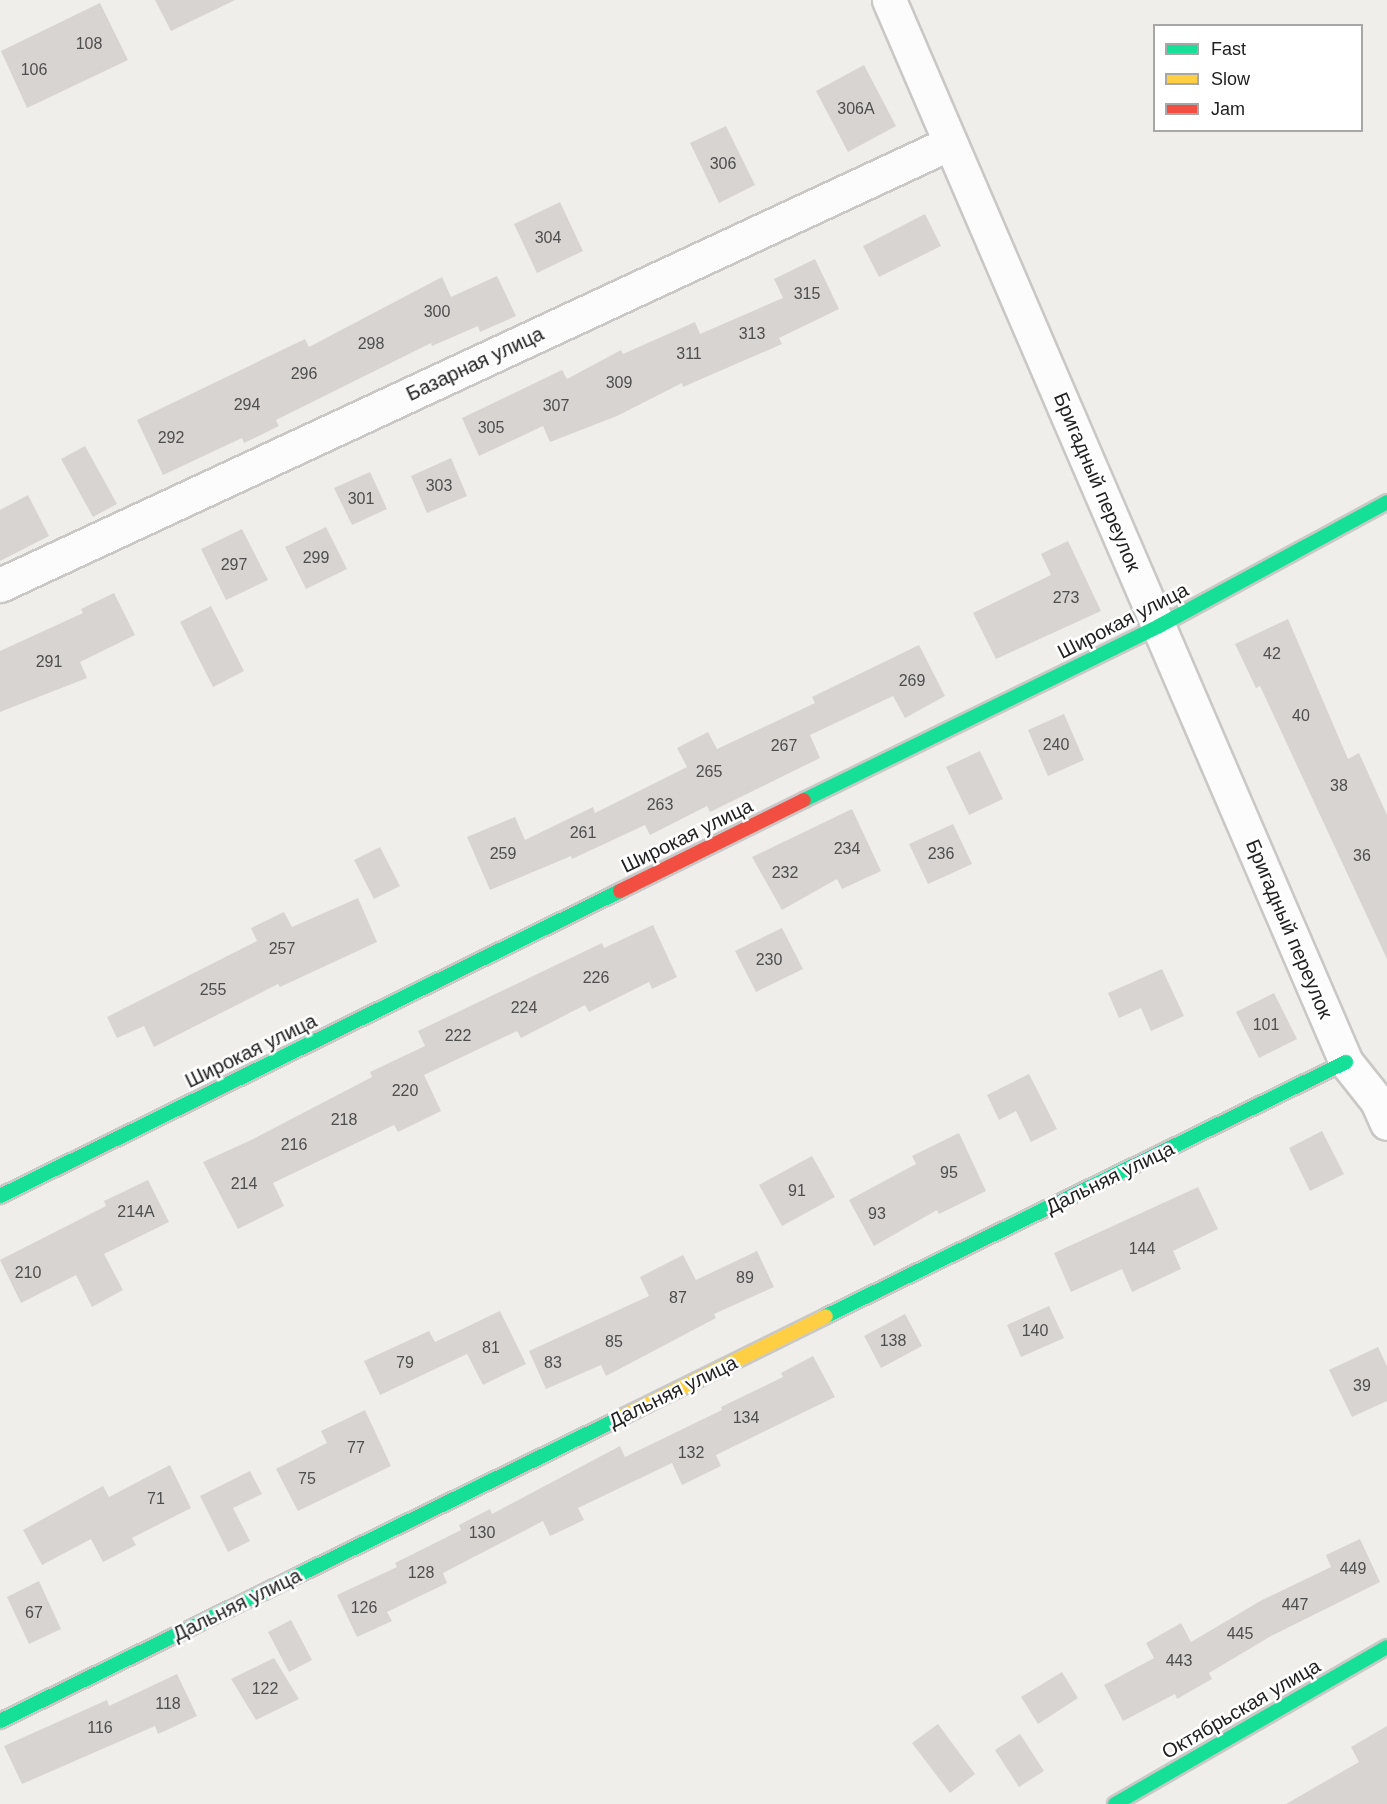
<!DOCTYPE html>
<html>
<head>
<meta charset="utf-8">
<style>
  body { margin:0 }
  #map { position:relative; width:1387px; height:1804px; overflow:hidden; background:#f0eeeb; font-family:Arial,sans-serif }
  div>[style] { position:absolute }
  .building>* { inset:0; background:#d7d4d2 }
  .roads { filter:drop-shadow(2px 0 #c9c8c7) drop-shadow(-2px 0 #c9c8c7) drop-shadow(0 2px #c9c8c7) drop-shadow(0 -2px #c9c8c7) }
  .street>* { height:33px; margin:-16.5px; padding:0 16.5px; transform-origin:16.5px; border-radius:16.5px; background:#fdfcfc }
  .fast>* { height:14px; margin:-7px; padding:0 7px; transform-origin:7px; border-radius:7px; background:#16e098 }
  .slow>* { height:14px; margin:-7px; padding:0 7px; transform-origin:7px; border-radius:7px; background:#ffcf43 }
  .jam>* { height:14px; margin:-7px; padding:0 7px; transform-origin:7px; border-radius:7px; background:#f24e42 }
  span { translate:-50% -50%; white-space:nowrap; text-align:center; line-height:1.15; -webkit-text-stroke:5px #fff; paint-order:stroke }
  .number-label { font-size:16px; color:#4f4e4e }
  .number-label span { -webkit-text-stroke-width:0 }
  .street-label { font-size:20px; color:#222 }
  .legend { position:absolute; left:1153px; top:24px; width:210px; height:108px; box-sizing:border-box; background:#fff; border:2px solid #a7a7a7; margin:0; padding:8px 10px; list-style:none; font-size:18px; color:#222 }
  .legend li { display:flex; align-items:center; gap:12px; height:30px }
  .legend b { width:30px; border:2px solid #a7a7a7 }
</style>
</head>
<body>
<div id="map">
  <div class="building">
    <i style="clip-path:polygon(155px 0,235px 0,171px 31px)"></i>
    <i style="clip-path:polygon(100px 3px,128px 60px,27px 108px,1px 51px)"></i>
    <i style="clip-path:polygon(864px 65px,896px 126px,848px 152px,816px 91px)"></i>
    <i style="clip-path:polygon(726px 126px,755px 185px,719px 203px,690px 143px)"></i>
    <i style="clip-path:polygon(560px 202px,583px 251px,537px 273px,514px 224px)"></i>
    <i style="clip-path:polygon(925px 214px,941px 246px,879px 277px,863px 246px)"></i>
    <i style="clip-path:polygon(815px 259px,839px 309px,779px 338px,782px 344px,683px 387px,682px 383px,617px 416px,550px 442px,543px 426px,479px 456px,462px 418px,562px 370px,567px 379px,621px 350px,623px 354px,695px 322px,700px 334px,783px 298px,774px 279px)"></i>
    <i style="clip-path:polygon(497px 276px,516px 316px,480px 332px,478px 326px,432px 346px,431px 343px,276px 420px,279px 426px,244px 443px,242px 438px,163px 475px,137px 420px,305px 339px,309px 347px,442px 277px,451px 297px)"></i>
    <i style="clip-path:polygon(85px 446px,117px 504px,93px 517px,61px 459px)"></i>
    <i style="clip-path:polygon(451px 458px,467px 496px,427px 513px,411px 476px)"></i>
    <i style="clip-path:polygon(370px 472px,387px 509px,352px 525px,334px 488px)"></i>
    <i style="clip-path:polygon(28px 495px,49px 536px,0 561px,0 510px)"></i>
    <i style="clip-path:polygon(326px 527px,347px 569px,306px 589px,285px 547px)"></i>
    <i style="clip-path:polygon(242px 529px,268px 580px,226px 600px,201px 549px)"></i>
    <i style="clip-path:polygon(1068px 541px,1101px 611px,996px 659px,973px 613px,1051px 575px,1041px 554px)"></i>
    <i style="clip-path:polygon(114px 593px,135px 635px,80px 662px,87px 678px,0 712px,0 651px,83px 613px,81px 609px)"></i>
    <i style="clip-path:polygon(211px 606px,244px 671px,213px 687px,180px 622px)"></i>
    <i style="clip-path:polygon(1288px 619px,1348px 759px,1359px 753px,1387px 815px,1387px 959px,1260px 686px,1256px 688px,1235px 644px)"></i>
    <i style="clip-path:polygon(919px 645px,945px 696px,905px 718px,893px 696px,810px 735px,820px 758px,710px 812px,707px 806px,650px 835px,645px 825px,572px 859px,571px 856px,490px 890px,467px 837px,515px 817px,525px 840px,593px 807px,595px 813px,687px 767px,677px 748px,708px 732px,717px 749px,815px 703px,812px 697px)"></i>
    <i style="clip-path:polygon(1064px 714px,1084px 760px,1048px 776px,1028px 730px)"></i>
    <i style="clip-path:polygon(980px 751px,1003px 799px,969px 815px,946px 767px)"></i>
    <i style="clip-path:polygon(852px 809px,881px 871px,842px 889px,837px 879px,782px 910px,752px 857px)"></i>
    <i style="clip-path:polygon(953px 824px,972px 864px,928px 884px,909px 844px)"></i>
    <i style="clip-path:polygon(380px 847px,400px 886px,374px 899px,354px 860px)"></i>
    <i style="clip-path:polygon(358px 898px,377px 942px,280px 987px,278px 984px,154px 1047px,144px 1026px,117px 1038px,107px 1017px,257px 941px,251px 928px,284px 912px,292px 927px)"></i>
    <i style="clip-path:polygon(653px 925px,677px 977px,652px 989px,649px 982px,589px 1012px,585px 1005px,521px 1038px,517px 1031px,424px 1075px,441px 1111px,398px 1132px,394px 1125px,273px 1183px,284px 1206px,238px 1229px,203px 1162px,251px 1140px,372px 1077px,370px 1072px,425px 1046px,418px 1031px,602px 943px,604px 948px)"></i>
    <i style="clip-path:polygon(782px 928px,803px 969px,756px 992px,735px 951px)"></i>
    <i style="clip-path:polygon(1162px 969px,1184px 1016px,1151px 1031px,1141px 1008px,1119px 1018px,1108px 993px)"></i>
    <i style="clip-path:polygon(1274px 993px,1297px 1039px,1259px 1058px,1236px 1012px)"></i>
    <i style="clip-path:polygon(1029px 1074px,1057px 1129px,1031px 1142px,1016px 1111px,999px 1120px,987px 1095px)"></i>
    <i style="clip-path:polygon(1322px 1131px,1344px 1174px,1310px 1191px,1289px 1148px)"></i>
    <i style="clip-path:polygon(959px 1133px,986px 1191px,939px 1214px,937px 1210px,874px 1246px,849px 1200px,916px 1164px,912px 1156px)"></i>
    <i style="clip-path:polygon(812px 1156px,835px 1197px,782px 1226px,759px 1185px)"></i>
    <i style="clip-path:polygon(148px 1180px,169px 1222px,104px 1254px,123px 1290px,92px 1307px,76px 1275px,21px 1303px,0 1260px,106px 1206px,104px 1201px)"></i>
    <i style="clip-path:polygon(1198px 1187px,1218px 1229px,1173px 1251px,1181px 1269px,1132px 1292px,1122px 1269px,1071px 1292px,1054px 1253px)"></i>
    <i style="clip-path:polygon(757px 1251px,774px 1287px,714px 1314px,716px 1318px,606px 1376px,601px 1365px,546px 1389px,529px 1351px,649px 1296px,640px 1277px,683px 1255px,696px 1280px)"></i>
    <i style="clip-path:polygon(1049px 1306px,1064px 1338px,1021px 1357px,1007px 1325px)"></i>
    <i style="clip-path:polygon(500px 1311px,526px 1364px,483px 1385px,467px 1354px,380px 1395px,364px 1361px,429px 1331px,435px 1342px)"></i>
    <i style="clip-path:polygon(905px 1314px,922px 1346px,881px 1368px,864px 1336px)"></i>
    <i style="clip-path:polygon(1378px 1347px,1387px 1366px,1387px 1401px,1352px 1417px,1329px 1370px)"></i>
    <i style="clip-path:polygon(813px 1356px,835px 1397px,716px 1455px,721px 1466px,682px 1485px,672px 1463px,578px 1508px,584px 1520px,550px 1536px,543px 1521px,443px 1573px,447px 1583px,387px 1612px,392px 1621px,357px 1637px,337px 1595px,397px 1567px,395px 1563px,461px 1530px,459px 1525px,490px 1509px,492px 1514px,620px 1446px,625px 1457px,722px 1410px,721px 1407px,783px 1377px,781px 1373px)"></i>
    <i style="clip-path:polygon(365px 1410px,391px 1466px,298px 1511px,276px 1469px,327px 1443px,321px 1431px)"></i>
    <i style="clip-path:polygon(170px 1465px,191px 1508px,132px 1538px,136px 1545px,103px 1562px,91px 1539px,42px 1565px,23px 1530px,103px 1486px,109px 1497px)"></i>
    <i style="clip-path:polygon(250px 1471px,262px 1494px,233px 1508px,250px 1541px,228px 1552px,200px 1496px)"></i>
    <i style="clip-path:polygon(1360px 1539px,1380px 1582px,1271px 1636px,1209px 1673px,1212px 1679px,1177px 1699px,1175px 1694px,1123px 1721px,1104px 1685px,1154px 1658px,1146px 1643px,1181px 1623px,1191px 1642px,1262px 1600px,1331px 1567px,1326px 1555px)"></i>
    <i style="clip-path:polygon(39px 1581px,61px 1629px,29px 1644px,7px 1597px)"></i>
    <i style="clip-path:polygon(291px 1620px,312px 1660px,289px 1672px,268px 1632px)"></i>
    <i style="clip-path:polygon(274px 1658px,299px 1699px,256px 1720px,231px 1679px)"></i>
    <i style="clip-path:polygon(1062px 1672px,1078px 1698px,1038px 1724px,1021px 1697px)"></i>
    <i style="clip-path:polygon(177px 1674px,197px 1716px,158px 1734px,155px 1726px,22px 1784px,4px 1746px,107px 1700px,109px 1706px)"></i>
    <i style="clip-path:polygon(938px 1724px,975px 1774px,950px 1793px,912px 1743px)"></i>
    <i style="clip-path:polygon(1387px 1726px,1387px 1804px,1286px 1804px,1359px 1762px,1351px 1747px)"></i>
    <i style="clip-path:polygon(1020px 1734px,1044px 1771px,1019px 1787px,995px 1750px)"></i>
  </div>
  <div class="roads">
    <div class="street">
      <i style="left:889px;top:0;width:1156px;rotate:66.72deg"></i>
      <i style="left:1346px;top:1062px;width:50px;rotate:51.5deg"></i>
      <i style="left:1377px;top:1101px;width:24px;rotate:66deg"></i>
      <i style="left:0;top:585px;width:1048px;rotate:-24.95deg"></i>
    </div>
    <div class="fast">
      <i style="left:804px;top:800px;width:395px;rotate:-26.1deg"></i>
      <i style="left:1159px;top:626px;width:260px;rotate:-28.5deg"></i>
      <i style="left:0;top:1196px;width:691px;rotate:-26.19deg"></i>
      <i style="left:826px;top:1316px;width:579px;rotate:-26.03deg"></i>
      <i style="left:0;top:1721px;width:695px;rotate:-26.05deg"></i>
      <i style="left:1115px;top:1804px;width:314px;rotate:-30deg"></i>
    </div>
    <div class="slow">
      <i style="left:624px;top:1416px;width:225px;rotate:-26.3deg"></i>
    </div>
    <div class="jam">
      <i style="left:620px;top:891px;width:205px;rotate:-26.3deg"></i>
    </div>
  </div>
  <div class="number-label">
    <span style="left:89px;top:44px">108</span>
    <span style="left:34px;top:70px">106</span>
    <span style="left:856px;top:109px">306А</span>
    <span style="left:723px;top:164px">306</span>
    <span style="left:548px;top:238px">304</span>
    <span style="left:807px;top:294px">315</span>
    <span style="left:437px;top:312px">300</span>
    <span style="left:752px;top:334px">313</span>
    <span style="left:371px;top:344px">298</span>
    <span style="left:689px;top:354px">311</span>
    <span style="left:304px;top:374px">296</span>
    <span style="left:619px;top:383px">309</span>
    <span style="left:247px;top:405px">294</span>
    <span style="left:556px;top:406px">307</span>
    <span style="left:491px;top:428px">305</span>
    <span style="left:171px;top:438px">292</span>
    <span style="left:439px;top:486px">303</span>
    <span style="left:361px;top:499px">301</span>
    <span style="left:316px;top:558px">299</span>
    <span style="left:234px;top:565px">297</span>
    <span style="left:1066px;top:598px">273</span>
    <span style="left:1272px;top:654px">42</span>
    <span style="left:49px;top:662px">291</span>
    <span style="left:912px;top:681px">269</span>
    <span style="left:1301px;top:716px">40</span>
    <span style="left:1056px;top:745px">240</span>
    <span style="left:784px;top:746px">267</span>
    <span style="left:709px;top:772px">265</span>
    <span style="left:1339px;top:786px">38</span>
    <span style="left:660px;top:805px">263</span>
    <span style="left:583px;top:833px">261</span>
    <span style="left:847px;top:849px">234</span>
    <span style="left:503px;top:854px">259</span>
    <span style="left:941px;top:854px">236</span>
    <span style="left:1362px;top:856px">36</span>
    <span style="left:785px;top:873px">232</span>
    <span style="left:282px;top:949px">257</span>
    <span style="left:769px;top:960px">230</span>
    <span style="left:596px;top:978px">226</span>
    <span style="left:213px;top:990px">255</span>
    <span style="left:524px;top:1008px">224</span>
    <span style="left:1266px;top:1025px">101</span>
    <span style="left:458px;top:1036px">222</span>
    <span style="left:405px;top:1091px">220</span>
    <span style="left:344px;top:1120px">218</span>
    <span style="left:294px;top:1145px">216</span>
    <span style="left:949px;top:1173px">95</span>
    <span style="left:244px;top:1184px">214</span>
    <span style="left:797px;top:1191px">91</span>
    <span style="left:136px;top:1212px">214А</span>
    <span style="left:877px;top:1214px">93</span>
    <span style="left:1142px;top:1249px">144</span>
    <span style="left:28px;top:1273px">210</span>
    <span style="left:745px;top:1278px">89</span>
    <span style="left:678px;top:1298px">87</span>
    <span style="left:1035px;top:1331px">140</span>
    <span style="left:893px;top:1341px">138</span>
    <span style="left:614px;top:1342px">85</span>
    <span style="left:491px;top:1348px">81</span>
    <span style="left:405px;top:1363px">79</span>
    <span style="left:553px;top:1363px">83</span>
    <span style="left:1362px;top:1386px">39</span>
    <span style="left:746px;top:1418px">134</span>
    <span style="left:356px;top:1448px">77</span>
    <span style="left:691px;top:1453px">132</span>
    <span style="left:307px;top:1479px">75</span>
    <span style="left:156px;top:1499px">71</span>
    <span style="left:482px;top:1533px">130</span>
    <span style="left:1353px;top:1569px">449</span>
    <span style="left:421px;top:1573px">128</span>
    <span style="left:1295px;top:1605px">447</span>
    <span style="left:364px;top:1608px">126</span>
    <span style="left:34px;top:1613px">67</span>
    <span style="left:1240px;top:1634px">445</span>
    <span style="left:1179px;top:1661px">443</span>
    <span style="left:265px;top:1689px">122</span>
    <span style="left:168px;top:1704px">118</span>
    <span style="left:100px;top:1728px">116</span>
  </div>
  <div class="street-label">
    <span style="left:475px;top:364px;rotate:-25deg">Базарная улица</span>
    <span style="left:1097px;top:482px;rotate:67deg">Бригадный переулок</span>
    <span style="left:1123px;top:621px;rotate:-27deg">Широкая улица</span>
    <span style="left:687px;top:836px;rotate:-26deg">Широкая улица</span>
    <span style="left:1289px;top:929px;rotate:67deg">Бригадный переулок</span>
    <span style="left:251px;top:1051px;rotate:-26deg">Широкая улица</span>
    <span style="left:1110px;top:1178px;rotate:-26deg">Дальняя улица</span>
    <span style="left:673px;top:1392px;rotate:-26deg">Дальняя улица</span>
    <span style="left:237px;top:1605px;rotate:-26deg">Дальняя улица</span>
    <span style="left:1241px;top:1709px;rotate:-30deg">Октябрьская улица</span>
  </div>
  <ul class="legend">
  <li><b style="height:8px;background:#16e098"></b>Fast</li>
  <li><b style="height:8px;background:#ffcf43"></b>Slow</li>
  <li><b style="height:8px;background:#f24e42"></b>Jam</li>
  </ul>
</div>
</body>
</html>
